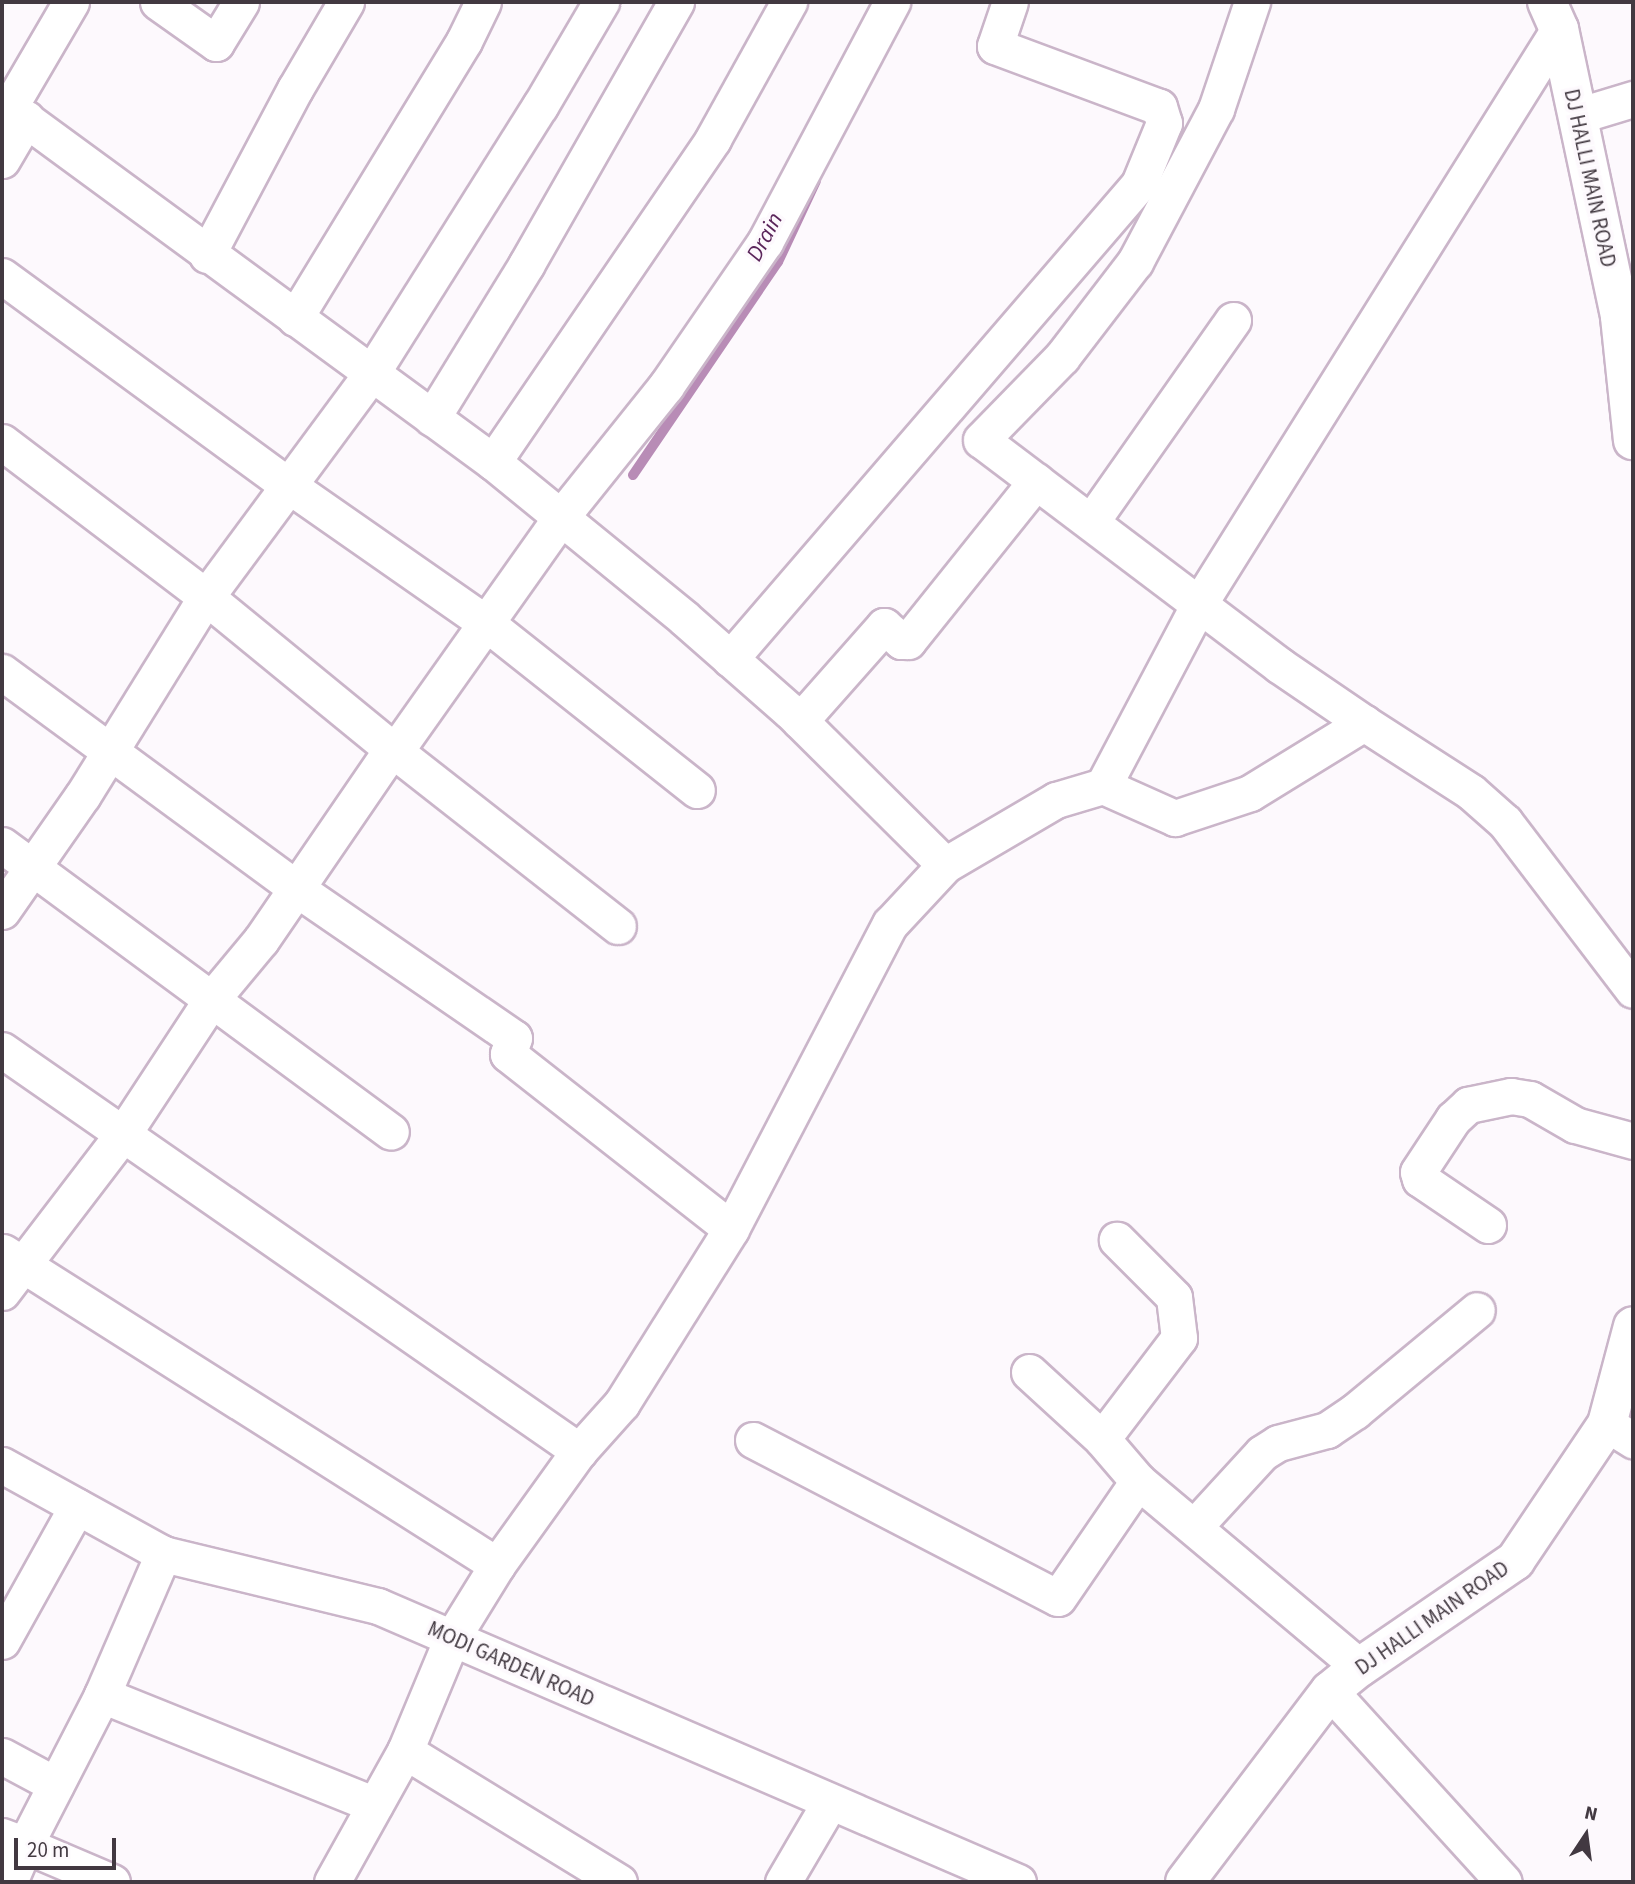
<!DOCTYPE html>
<html>
<head>
<meta charset="utf-8">
<style>
  body { margin:0 }
  #map { position:relative; width:1635px; height:1884px; overflow:hidden; background:#fdf9fd; font-family:"Source Sans 3",sans-serif }
  div>[style] { position:absolute }
  .stream>* { height:10px; margin:-5px; padding:0 5px; transform-origin:5px; border-radius:5px; background:#b88cb6 }
  .roads { filter:drop-shadow(2px 0 #cab5c9) drop-shadow(-2px 0 #cab5c9) drop-shadow(0 2px #cab5c9) drop-shadow(0 -2px #cab5c9) }
  .minor>* { height:35px; margin:-17.5px; padding:0 17.5px; transform-origin:17.5px; border-radius:17.5px; background:#fff }
  .tertiary>* { height:38px; margin:-19px; padding:0 19px; transform-origin:19px; border-radius:19px; background:#fff }
  span { translate:-50% -50%; white-space:nowrap; text-align:center; line-height:1.15; -webkit-text-stroke:7px #fdf9fd; paint-order:stroke }
  .street-label { font-size:21px; color:#423941 }
  .water-label { font-size:23px; color:#5b265b; font-style:italic }
  .frame { position:absolute; inset:0; border:4px solid #423941; pointer-events:none }
  .north { position:absolute; left:1551px; top:1800px; width:70px; height:70px; -webkit-text-stroke:5px #fdf9fd; paint-order:stroke; rotate:13deg; font-size:19px; font-weight:700; line-height:28px; text-align:center; color:#423941 }
  .north::after { content:''; display:block; margin:auto; width:24px; height:32px; background:#423941; clip-path:polygon(50% 0,100% 100%,50% 72%,0 100%) }
  .scale { position:absolute; left:14px; top:1838px; width:102px; height:32px; box-sizing:border-box; border:4px solid #423941; border-top:0; padding-left:9px; font-size:21px; line-height:24px; white-space:nowrap; color:#423941; -webkit-text-stroke:5px #fdf9fd; paint-order:stroke }
</style>
</head>
<body>
<div id="map">
  <div class="stream">
    <i style="left:633px;top:475px;width:258px;rotate:-55.8deg"></i>
    <i style="left:778px;top:262px;width:89px;rotate:-64.9deg"></i>
  </div>
  <div class="roads">
    <div class="minor">
      <i style="left:158px;top:2px;width:71px;rotate:35.3deg"></i>
      <i style="left:216px;top:43px;width:48px;rotate:-58.6deg"></i>
      <i style="left:2px;top:102px;width:609px;rotate:36.25deg"></i>
      <i style="left:493px;top:462px;width:247px;rotate:39.2deg"></i>
      <i style="left:684px;top:618px;width:141px;rotate:41.3deg"></i>
      <i style="left:790px;top:711px;width:218px;rotate:44.8deg"></i>
      <i style="left:9px;top:108px;width:123px;rotate:-59.7deg"></i>
      <i style="left:1577px;top:116px;width:59px;rotate:-16.9deg"></i>
      <i style="left:2px;top:160px;width:48px;rotate:-59.7deg"></i>
      <i style="left:207px;top:255px;width:188px;rotate:-62.1deg"></i>
      <i style="left:295px;top:89px;width:101px;rotate:-59.6deg"></i>
      <i style="left:2px;top:276px;width:354px;rotate:36.2deg"></i>
      <i style="left:288px;top:485px;width:241px;rotate:34.9deg"></i>
      <i style="left:486px;top:623px;width:269px;rotate:38.4deg"></i>
      <i style="left:295px;top:318px;width:324px;rotate:-58.6deg"></i>
      <i style="left:464px;top:41px;width:43px;rotate:-64deg"></i>
      <i style="left:432px;top:418px;width:180px;rotate:-58.4deg"></i>
      <i style="left:526px;top:265px;width:303px;rotate:-60.3deg"></i>
      <i style="left:2px;top:442px;width:256px;rotate:37.2deg"></i>
      <i style="left:206px;top:597px;width:240px;rotate:39.3deg"></i>
      <i style="left:392px;top:749px;width:287px;rotate:38.1deg"></i>
      <i style="left:493px;top:462px;width:391px;rotate:-55.7deg"></i>
      <i style="left:713px;top:139px;width:157px;rotate:-61deg"></i>
      <i style="left:1091px;top:522px;width:247px;rotate:-54.9deg"></i>
      <i style="left:730px;top:659px;width:627px;rotate:-49.27deg"></i>
      <i style="left:1139px;top:184px;width:66px;rotate:-67.7deg"></i>
      <i style="left:1164px;top:123px;width:17px;rotate:-107deg"></i>
      <i style="left:1159px;top:107px;width:175px;rotate:-159.6deg"></i>
      <i style="left:995px;top:46px;width:46px;rotate:-71.2deg"></i>
      <i style="left:2px;top:672px;width:366px;rotate:36.3deg"></i>
      <i style="left:297px;top:889px;width:263px;rotate:34.5deg"></i>
      <i style="left:514px;top:1038px;width:17px;rotate:111deg"></i>
      <i style="left:508px;top:1054px;width:283px;rotate:38.1deg"></i>
      <i style="left:800px;top:721px;width:127px;rotate:-48.5deg"></i>
      <i style="left:884px;top:626px;width:23px;rotate:41deg"></i>
      <i style="left:901px;top:641px;width:7px"></i>
      <i style="left:908px;top:641px;width:205px;rotate:-51.3deg"></i>
      <i style="left:1364px;top:723px;width:127px;rotate:32.8deg"></i>
      <i style="left:1471px;top:792px;width:45px;rotate:41.4deg"></i>
      <i style="left:1505px;top:822px;width:211px;rotate:52.7deg"></i>
      <i style="left:1103px;top:786px;width:206px;rotate:-62.2deg"></i>
      <i style="left:1199px;top:604px;width:678px;rotate:-57.95deg"></i>
      <i style="left:2px;top:845px;width:483px;rotate:36.4deg"></i>
      <i style="left:2px;top:911px;width:141px;rotate:-55.1deg"></i>
      <i style="left:83px;top:795px;width:233px;rotate:-58.2deg"></i>
      <i style="left:206px;top:597px;width:277px;rotate:-53.5deg"></i>
      <i style="left:371px;top:374px;width:317px;rotate:-57.8deg"></i>
      <i style="left:540px;top:106px;width:121px;rotate:-59.6deg"></i>
      <i style="left:2px;top:1050px;width:703px;rotate:34.8deg"></i>
      <i style="left:1488px;top:1225px;width:82px;rotate:-145.9deg"></i>
      <i style="left:1420px;top:1179px;width:7px;rotate:-106deg"></i>
      <i style="left:1418px;top:1172px;width:64px;rotate:-56.6deg"></i>
      <i style="left:1453px;top:1119px;width:21px;rotate:-43deg"></i>
      <i style="left:1468px;top:1105px;width:44px;rotate:-11.8deg"></i>
      <i style="left:1511px;top:1096px;width:19px;rotate:9deg"></i>
      <i style="left:1530px;top:1099px;width:52px;rotate:30deg"></i>
      <i style="left:1575px;top:1125px;width:60px;rotate:15.4deg"></i>
      <i style="left:3px;top:1252px;width:585px;rotate:32.36deg"></i>
      <i style="left:2px;top:1292px;width:199px;rotate:-52.6deg"></i>
      <i style="left:123px;top:1134px;width:160px;rotate:-56.7deg"></i>
      <i style="left:211px;top:1000px;width:78px;rotate:-50.2deg"></i>
      <i style="left:261px;top:940px;width:232px;rotate:-55.6deg"></i>
      <i style="left:392px;top:749px;width:4px;rotate:14deg"></i>
      <i style="left:396px;top:750px;width:286px;rotate:-54.7deg"></i>
      <i style="left:561px;top:517px;width:168px;rotate:-51.3deg"></i>
      <i style="left:666px;top:386px;width:175px;rotate:-55.5deg"></i>
      <i style="left:765px;top:242px;width:272px;rotate:-62.1deg"></i>
      <i style="left:1029px;top:1372px;width:99px;rotate:42.5deg"></i>
      <i style="left:1102px;top:1439px;width:127px;rotate:-52.7deg"></i>
      <i style="left:1179px;top:1338px;width:41px;rotate:-97deg"></i>
      <i style="left:1174px;top:1297px;width:81px;rotate:-135deg"></i>
      <i style="left:1607px;top:1424px;width:31px;rotate:32deg"></i>
      <i style="left:1102px;top:1439px;width:55px;rotate:49.4deg"></i>
      <i style="left:1138px;top:1481px;width:290px;rotate:40deg"></i>
      <i style="left:753px;top:1440px;width:343px;rotate:27.4deg"></i>
      <i style="left:1058px;top:1598px;width:142px;rotate:-55.6deg"></i>
      <i style="left:2px;top:1465px;width:184px;rotate:28.9deg"></i>
      <i style="left:163px;top:1554px;width:221px;rotate:13.6deg"></i>
      <i style="left:378px;top:1606px;width:697px;rotate:23.33deg"></i>
      <i style="left:1194px;top:1527px;width:100px;rotate:-47.4deg"></i>
      <i style="left:1262px;top:1453px;width:19px;rotate:-32deg"></i>
      <i style="left:1278px;top:1443px;width:51px;rotate:-14.9deg"></i>
      <i style="left:1327px;top:1430px;width:34px;rotate:-34deg"></i>
      <i style="left:1355px;top:1411px;width:158px;rotate:-39.6deg"></i>
      <i style="left:2px;top:1641px;width:154px;rotate:-60.9deg"></i>
      <i style="left:1330px;top:1691px;width:258px;rotate:47.7deg"></i>
      <i style="left:102px;top:1695px;width:294px;rotate:21.9deg"></i>
      <i style="left:405px;top:1751px;width:251px;rotate:31.5deg"></i>
      <i style="left:2px;top:1756px;width:61px;rotate:28.2deg"></i>
      <i style="left:2px;top:1836px;width:25px;rotate:21deg"></i>
      <i style="left:25px;top:1845px;width:40px;rotate:113.4deg"></i>
      <i style="left:112px;top:1882px;width:95px;rotate:-157deg"></i>
      <i style="left:25px;top:1845px;width:169px;rotate:-62.8deg"></i>
      <i style="left:102px;top:1695px;width:154px;rotate:-66.6deg"></i>
      <i style="left:332px;top:1882px;width:150px;rotate:-60.9deg"></i>
      <i style="left:405px;top:1751px;width:122px;rotate:-67.4deg"></i>
      <i style="left:452px;top:1638px;width:86px;rotate:-58.3deg"></i>
      <i style="left:497px;top:1565px;width:140px;rotate:-54.3deg"></i>
      <i style="left:579px;top:1451px;width:64px;rotate:-48.1deg"></i>
      <i style="left:622px;top:1403px;width:205px;rotate:-57.9deg"></i>
      <i style="left:731px;top:1229px;width:344px;rotate:-62.5deg"></i>
      <i style="left:890px;top:924px;width:81px;rotate:-47deg"></i>
      <i style="left:945px;top:865px;width:129px;rotate:-30.4deg"></i>
      <i style="left:1056px;top:800px;width:49px;rotate:-16.6deg"></i>
      <i style="left:1103px;top:786px;width:79px;rotate:24deg"></i>
      <i style="left:1175px;top:818px;width:79px;rotate:-18.4deg"></i>
      <i style="left:1250px;top:793px;width:134px;rotate:-31.6deg"></i>
      <i style="left:1364px;top:723px;width:103px;rotate:-145.7deg"></i>
      <i style="left:1279px;top:665px;width:373px;rotate:-142.9deg"></i>
      <i style="left:981px;top:440px;width:116px;rotate:-45.7deg"></i>
      <i style="left:1062px;top:357px;width:120px;rotate:-52.5deg"></i>
      <i style="left:1135px;top:262px;width:173px;rotate:-62.1deg"></i>
      <i style="left:1216px;top:109px;width:113px;rotate:-71.4deg"></i>
      <i style="left:783px;top:1882px;width:93px;rotate:-59.6deg"></i>
    </div>
    <div class="tertiary">
      <i style="left:1547px;top:2px;width:30px;rotate:66deg"></i>
      <i style="left:1559px;top:29px;width:294px;rotate:78deg"></i>
      <i style="left:1620px;top:317px;width:124px;rotate:84deg"></i>
      <i style="left:1185px;top:1882px;width:240px;rotate:-52.8deg"></i>
      <i style="left:1330px;top:1691px;width:38px;rotate:-39deg"></i>
      <i style="left:1360px;top:1667px;width:188px;rotate:-34.4deg"></i>
      <i style="left:1515px;top:1561px;width:165px;rotate:-56.1deg"></i>
      <i style="left:1607px;top:1424px;width:101px;rotate:-75.1deg"></i>
    </div>
  </div>
  <div class="street-label">
    <span style="left:1590px;top:178px;rotate:78deg">DJ HALLI MAIN ROAD</span>
    <span style="left:1432px;top:1618px;rotate:-35deg">DJ HALLI MAIN ROAD</span>
    <span style="left:511px;top:1664px;rotate:24deg">MODI GARDEN ROAD</span>
  </div>
  <div class="water-label">
    <span style="left:765px;top:237px;rotate:-62deg">Drain</span>
  </div>
  <div class="frame"></div>
  <div class="north">N</div>
  <div class="scale">20 m</div>
</div>
</body>
</html>
